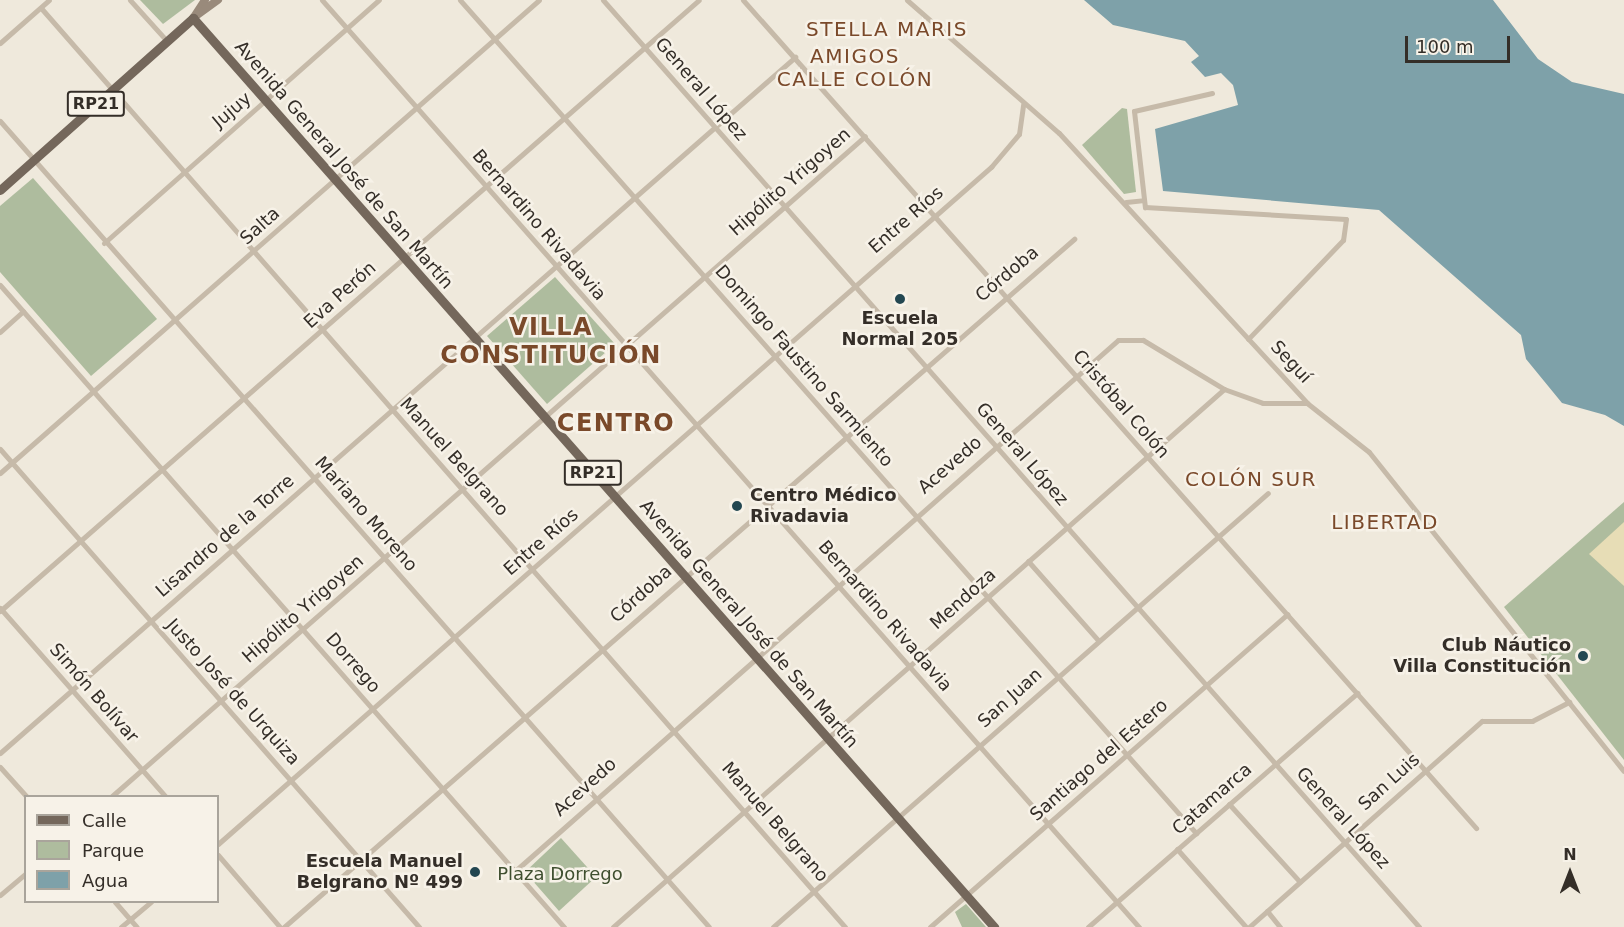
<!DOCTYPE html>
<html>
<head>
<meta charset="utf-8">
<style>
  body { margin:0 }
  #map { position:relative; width:1624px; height:927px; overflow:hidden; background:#efe9dc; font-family:"DejaVu Sans",sans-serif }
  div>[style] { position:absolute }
  .green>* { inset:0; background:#aebc9e }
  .sand>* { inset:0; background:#e7ddb6 }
  .water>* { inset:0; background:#7ea1a9 }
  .minor>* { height:5px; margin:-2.5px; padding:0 2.5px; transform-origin:2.5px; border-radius:2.5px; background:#c6baa9 }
  .secondary>* { height:8px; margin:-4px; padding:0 4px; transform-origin:4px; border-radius:4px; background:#998a7b }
  .primary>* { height:9px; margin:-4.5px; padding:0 4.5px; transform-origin:4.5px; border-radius:4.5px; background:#74675b }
  .dots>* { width:16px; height:16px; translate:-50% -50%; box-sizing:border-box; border:3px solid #f7f2e8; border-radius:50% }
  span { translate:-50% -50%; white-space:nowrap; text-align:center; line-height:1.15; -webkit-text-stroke:5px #f7f2e8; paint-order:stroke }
  .shield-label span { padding:2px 4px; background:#f7f2e8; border:2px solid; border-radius:4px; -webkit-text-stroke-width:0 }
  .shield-label { font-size:16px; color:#342e28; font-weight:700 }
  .street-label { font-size:18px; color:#342e28 }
  .poi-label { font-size:18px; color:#342e28; font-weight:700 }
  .left { translate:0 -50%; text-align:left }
  .right { translate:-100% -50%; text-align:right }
  .park-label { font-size:18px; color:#3f4f2f }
  .neighbourhood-label { font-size:20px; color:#7a492a; letter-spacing:1.5px }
  .district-label { font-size:24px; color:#7a492a; font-weight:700; letter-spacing:1.5px }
  .legend { position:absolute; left:24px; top:795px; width:195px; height:108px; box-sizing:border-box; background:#f7f2e8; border:2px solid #a9a49b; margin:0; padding:8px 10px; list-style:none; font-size:18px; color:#342e28 }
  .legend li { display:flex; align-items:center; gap:12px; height:30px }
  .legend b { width:30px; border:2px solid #a9a49b }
  .north { position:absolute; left:1540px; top:843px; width:60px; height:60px; -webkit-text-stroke:4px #f7f2e8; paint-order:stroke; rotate:0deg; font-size:16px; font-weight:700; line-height:24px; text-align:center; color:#342e28 }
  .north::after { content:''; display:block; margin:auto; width:21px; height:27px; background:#342e28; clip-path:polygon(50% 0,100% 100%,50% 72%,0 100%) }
  .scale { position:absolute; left:1405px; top:36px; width:105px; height:27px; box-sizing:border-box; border:3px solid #342e28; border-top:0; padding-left:8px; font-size:18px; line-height:21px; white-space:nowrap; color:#342e28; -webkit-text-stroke:4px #f7f2e8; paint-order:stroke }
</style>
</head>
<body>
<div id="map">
  <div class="green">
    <i style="clip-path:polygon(140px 0,195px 0,163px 24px)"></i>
    <i style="clip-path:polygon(1122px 108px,1127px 109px,1136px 192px,1124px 194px,1082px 145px)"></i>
    <i style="clip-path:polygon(33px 178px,157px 319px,91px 376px,0 272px,0 206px)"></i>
    <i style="clip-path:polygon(555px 277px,615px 344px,547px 404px,487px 336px)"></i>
    <i style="clip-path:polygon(1624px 502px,1624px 760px,1504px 607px)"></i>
    <i style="clip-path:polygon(561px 838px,596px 877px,559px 911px,525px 872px)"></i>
    <i style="clip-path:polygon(966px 904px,986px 927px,962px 927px,955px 912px)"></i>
  </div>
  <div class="sand">
    <i style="clip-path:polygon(1624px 522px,1624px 586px,1589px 554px)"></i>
  </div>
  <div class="water">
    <i style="clip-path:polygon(1084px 0,1493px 0,1538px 59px,1572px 82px,1624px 94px,1624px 426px,1605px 415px,1562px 403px,1526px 359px,1521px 335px,1379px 210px,1163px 191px,1155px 129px,1238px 105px,1233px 85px,1221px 73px,1205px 77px,1191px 62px,1199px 56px,1185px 41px,1113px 25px)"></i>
  </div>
  <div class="minor">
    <i style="left:130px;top:0;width:55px;rotate:47.9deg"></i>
    <i style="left:322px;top:0;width:1236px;rotate:48.61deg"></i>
    <i style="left:460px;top:0;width:1112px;rotate:48.54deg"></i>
    <i style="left:603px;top:0;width:1235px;rotate:48.64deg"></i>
    <i style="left:743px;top:0;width:1106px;rotate:48.48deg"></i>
    <i style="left:907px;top:0;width:202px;rotate:41.2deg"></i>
    <i style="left:1059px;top:133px;width:367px;rotate:47.4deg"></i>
    <i style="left:1307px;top:403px;width:79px;rotate:38.3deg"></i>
    <i style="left:1369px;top:452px;width:408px;rotate:51.4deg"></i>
    <i style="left:41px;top:8px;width:1221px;rotate:48.82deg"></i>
    <i style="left:0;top:43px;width:65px;rotate:-41.3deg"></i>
    <i style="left:1212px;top:93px;width:80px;rotate:167deg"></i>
    <i style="left:1134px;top:111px;width:97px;rotate:83.5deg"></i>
    <i style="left:1145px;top:207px;width:201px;rotate:3.4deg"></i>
    <i style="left:1346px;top:219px;width:21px;rotate:98deg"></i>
    <i style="left:1343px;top:240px;width:137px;rotate:133.8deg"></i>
    <i style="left:0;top:121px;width:1073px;rotate:48.66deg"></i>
    <i style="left:1126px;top:202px;width:18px;rotate:-6deg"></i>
    <i style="left:104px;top:243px;width:367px;rotate:-41.5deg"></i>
    <i style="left:0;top:285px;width:855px;rotate:48.7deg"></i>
    <i style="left:0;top:332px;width:31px;rotate:-42deg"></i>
    <i style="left:0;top:449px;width:636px;rotate:48.76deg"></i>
    <i style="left:0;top:473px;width:717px;rotate:-41.27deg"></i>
    <i style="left:1028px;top:561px;width:106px;rotate:48.5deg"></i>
    <i style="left:0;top:608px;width:250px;rotate:48.7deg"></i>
    <i style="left:0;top:611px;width:928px;rotate:-41.16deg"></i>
    <i style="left:0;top:753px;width:1057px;rotate:-41.2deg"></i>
    <i style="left:0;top:767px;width:39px;rotate:48deg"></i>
    <i style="left:112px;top:796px;width:1001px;rotate:-41.23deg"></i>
    <i style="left:1229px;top:804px;width:105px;rotate:47.7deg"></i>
    <i style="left:218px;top:844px;width:1028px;rotate:-41.21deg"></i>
    <i style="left:991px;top:167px;width:43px;rotate:-49.7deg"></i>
    <i style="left:1019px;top:134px;width:30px;rotate:-82deg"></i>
    <i style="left:1177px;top:849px;width:104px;rotate:48.5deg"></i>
    <i style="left:218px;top:855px;width:95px;rotate:49.3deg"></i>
    <i style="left:515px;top:871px;width:803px;rotate:-41.37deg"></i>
    <i style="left:1118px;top:340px;width:25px"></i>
    <i style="left:1143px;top:340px;width:95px;rotate:31.2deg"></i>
    <i style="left:1224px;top:389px;width:41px;rotate:19.7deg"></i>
    <i style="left:1263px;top:403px;width:44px"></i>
    <i style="left:0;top:895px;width:34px;rotate:-40deg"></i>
    <i style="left:115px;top:902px;width:33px;rotate:49deg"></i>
    <i style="left:1267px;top:911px;width:21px;rotate:51deg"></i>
    <i style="left:121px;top:927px;width:39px;rotate:-40deg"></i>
    <i style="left:284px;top:927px;width:1048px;rotate:-41.05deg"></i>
    <i style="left:613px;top:927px;width:814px;rotate:-41.36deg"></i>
    <i style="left:773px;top:927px;width:658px;rotate:-41.24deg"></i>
    <i style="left:930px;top:927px;width:475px;rotate:-41.2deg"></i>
    <i style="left:1088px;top:927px;width:357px;rotate:-41deg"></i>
    <i style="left:1249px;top:927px;width:311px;rotate:-41.5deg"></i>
    <i style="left:1482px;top:721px;width:50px"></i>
    <i style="left:1532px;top:721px;width:42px;rotate:-27.2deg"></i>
  </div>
  <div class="secondary">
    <i style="left:194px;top:17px;width:20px;rotate:-57deg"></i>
    <i style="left:193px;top:18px;width:31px;rotate:-36deg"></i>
  </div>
  <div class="primary">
    <i style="left:0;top:190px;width:259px;rotate:-41.7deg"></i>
    <i style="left:193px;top:18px;width:1212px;rotate:48.61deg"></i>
  </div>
  <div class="dots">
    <i style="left:900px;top:299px;background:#234751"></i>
    <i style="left:737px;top:506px;background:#234751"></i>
    <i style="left:1583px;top:656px;background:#234751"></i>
    <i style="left:475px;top:872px;background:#234751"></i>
  </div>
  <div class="shield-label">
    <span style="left:96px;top:104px">RP21</span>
    <span style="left:593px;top:473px">RP21</span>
  </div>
  <div class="street-label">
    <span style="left:701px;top:89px;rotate:49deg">General López</span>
    <span style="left:232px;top:110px;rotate:-40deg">Jujuy</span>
    <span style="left:344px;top:165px;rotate:49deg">Avenida General José de San Martín</span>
    <span style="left:790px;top:182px;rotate:-41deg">Hipólito Yrigoyen</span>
    <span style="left:906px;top:220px;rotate:-41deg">Entre Ríos</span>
    <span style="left:539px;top:225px;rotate:49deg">Bernardino Rivadavia</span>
    <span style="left:260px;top:226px;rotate:-42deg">Salta</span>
    <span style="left:1007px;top:274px;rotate:-40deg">Córdoba</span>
    <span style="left:340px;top:295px;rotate:-42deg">Eva Perón</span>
    <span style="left:1291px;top:362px;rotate:47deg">Seguí</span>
    <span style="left:804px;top:366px;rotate:49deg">Domingo Faustino Sarmiento</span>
    <span style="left:1121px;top:404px;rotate:49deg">Cristóbal Colón</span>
    <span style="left:1022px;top:454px;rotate:49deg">General López</span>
    <span style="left:454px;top:457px;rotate:48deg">Manuel Belgrano</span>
    <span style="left:950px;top:465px;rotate:-41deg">Acevedo</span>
    <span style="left:366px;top:514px;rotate:49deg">Mariano Moreno</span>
    <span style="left:225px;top:536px;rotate:-41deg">Lisandro de la Torre</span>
    <span style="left:541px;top:542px;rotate:-41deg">Entre Ríos</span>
    <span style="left:641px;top:594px;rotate:-42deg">Córdoba</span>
    <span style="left:963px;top:599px;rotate:-42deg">Mendoza</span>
    <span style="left:303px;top:609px;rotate:-41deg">Hipólito Yrigoyen</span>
    <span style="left:885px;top:616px;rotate:49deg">Bernardino Rivadavia</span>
    <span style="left:749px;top:624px;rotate:49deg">Avenida General José de San Martín</span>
    <span style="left:353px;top:663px;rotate:49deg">Dorrego</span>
    <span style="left:233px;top:692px;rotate:48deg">Justo José de Urquiza</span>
    <span style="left:94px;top:693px;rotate:49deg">Simón Bolívar</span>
    <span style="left:1010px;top:698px;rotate:-42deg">San Juan</span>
    <span style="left:1099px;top:760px;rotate:-41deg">Santiago del Estero</span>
    <span style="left:1389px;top:782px;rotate:-42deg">San Luis</span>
    <span style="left:585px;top:787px;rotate:-42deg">Acevedo</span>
    <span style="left:1212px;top:799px;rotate:-41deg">Catamarca</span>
    <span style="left:1343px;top:818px;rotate:48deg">General López</span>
    <span style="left:775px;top:822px;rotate:49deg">Manuel Belgrano</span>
  </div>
  <div class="poi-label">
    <span style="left:900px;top:329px">Escuela<br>Normal 205</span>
    <span class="left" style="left:750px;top:506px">Centro Médico<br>Rivadavia</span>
    <span class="right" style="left:1571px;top:656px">Club Náutico<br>Villa Constitución</span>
    <span class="right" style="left:463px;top:872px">Escuela Manuel<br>Belgrano Nº 499</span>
  </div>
  <div class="park-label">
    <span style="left:560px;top:874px">Plaza Dorrego</span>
  </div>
  <div class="neighbourhood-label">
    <span style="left:887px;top:29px">STELLA MARIS</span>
    <span style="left:855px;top:68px">AMIGOS<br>CALLE COLÓN</span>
    <span style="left:1251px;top:479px">COLÓN SUR</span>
    <span style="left:1385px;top:522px">LIBERTAD</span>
  </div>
  <div class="district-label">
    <span style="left:551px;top:342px">VILLA<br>CONSTITUCIÓN</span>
    <span style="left:616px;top:424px">CENTRO</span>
  </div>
  <ul class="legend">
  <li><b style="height:8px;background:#74675b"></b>Calle</li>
  <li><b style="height:16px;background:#aebc9e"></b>Parque</li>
  <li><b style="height:16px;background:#7ea1a9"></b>Agua</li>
  </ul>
  <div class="north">N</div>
  <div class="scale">100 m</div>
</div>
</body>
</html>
